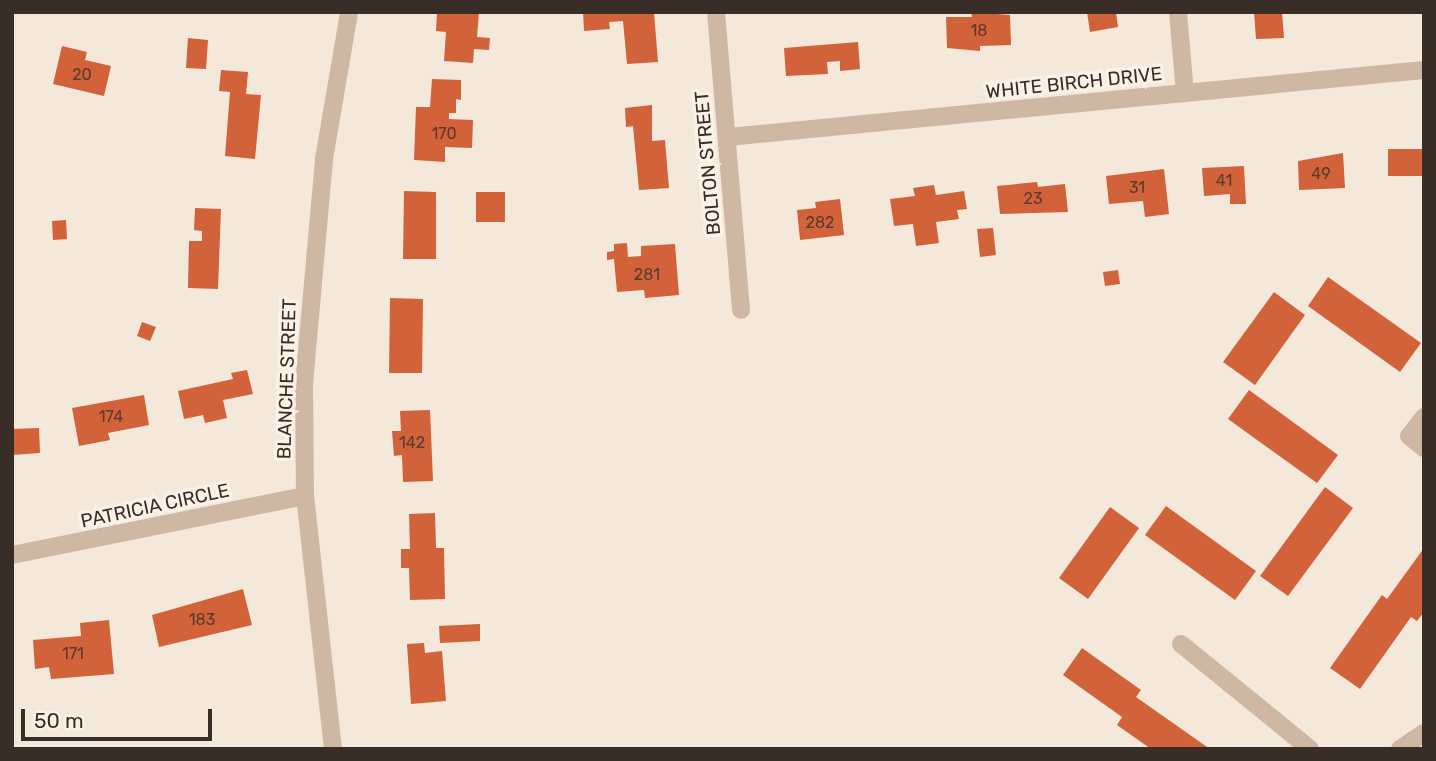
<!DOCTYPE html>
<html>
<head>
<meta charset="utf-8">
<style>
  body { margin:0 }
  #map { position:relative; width:1436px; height:761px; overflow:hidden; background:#f4e8da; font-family:Rubik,sans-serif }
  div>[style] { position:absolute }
  .building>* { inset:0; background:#d2623a }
  .minor>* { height:18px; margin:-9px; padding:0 9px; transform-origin:9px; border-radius:9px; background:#ceb8a4 }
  span { translate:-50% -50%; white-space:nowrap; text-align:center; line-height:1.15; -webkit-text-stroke:7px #fbf2e7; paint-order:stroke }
  .number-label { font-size:16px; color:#5e3a2c }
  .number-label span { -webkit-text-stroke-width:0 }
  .street-label { font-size:19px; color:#382d27 }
  .frame { position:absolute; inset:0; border:14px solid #382d27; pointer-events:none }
  .scale { position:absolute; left:21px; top:709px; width:191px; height:32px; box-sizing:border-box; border:4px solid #382d27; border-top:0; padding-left:9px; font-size:21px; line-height:24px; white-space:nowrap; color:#382d27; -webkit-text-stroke:5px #fbf2e7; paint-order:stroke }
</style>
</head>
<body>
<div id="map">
  <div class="building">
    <i style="clip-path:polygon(437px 12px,479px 12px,477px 37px,490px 38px,489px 50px,474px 49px,473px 63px,444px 61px,446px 32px,436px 31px)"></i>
    <i style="clip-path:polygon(583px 12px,654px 12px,658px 62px,627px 64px,623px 21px,609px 22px,610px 29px,584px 31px)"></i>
    <i style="clip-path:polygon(971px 12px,1010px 15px,1011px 45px,980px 46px,980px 51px,947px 48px,946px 17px,972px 17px)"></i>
    <i style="clip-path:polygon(1087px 12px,1116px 12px,1118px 27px,1090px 32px)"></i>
    <i style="clip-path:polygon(1254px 12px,1282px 12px,1284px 38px,1256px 39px)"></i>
    <i style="clip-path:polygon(188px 38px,208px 40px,206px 69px,186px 68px)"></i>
    <i style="clip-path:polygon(858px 42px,860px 69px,840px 71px,840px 61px,827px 62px,828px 74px,786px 76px,784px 48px)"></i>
    <i style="clip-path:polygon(62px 46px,87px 52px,85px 60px,111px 66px,104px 96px,53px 84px)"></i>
    <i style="clip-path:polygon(221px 70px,248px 72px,246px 94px,261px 95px,255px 159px,225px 156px,230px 92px,219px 91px)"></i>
    <i style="clip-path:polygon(432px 79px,461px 80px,461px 100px,456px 99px,456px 113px,449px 113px,449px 119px,473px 120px,472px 148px,445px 147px,445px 162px,414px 160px,416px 107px,430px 107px)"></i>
    <i style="clip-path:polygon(652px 105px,652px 141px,665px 140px,669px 188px,639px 190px,633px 126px,626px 127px,625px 108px)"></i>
    <i style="clip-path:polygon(1388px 149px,1424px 149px,1424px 176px,1388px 176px)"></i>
    <i style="clip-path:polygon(1343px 153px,1345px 188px,1299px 190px,1298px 161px)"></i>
    <i style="clip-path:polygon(1244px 166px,1246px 204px,1230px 204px,1230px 194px,1204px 196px,1202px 168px)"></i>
    <i style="clip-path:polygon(1164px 169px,1169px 214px,1145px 217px,1143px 201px,1109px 204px,1106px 176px)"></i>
    <i style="clip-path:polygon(1037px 182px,1038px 187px,1065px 184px,1068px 212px,1000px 214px,997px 186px)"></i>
    <i style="clip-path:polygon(934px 185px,936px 195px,964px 191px,967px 209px,957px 210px,959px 219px,936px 222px,939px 243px,916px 246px,913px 224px,894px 226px,890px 199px,915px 196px,913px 188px)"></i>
    <i style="clip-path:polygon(404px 191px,436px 192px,436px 259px,403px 259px)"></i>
    <i style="clip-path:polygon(476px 192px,505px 192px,505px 222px,476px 222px)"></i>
    <i style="clip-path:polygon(840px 199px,844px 235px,800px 240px,797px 210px,816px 208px,815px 202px)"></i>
    <i style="clip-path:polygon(195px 208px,221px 209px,218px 289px,188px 288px,189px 241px,202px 241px,202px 231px,194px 230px)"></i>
    <i style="clip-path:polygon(66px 220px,67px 239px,53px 240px,52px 221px)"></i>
    <i style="clip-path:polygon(993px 228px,996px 255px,980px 257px,977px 229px)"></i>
    <i style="clip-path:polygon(627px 243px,628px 257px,641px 256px,641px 246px,675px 244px,679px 295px,645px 298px,644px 290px,617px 292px,614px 259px,607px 260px,607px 252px,614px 251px,614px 244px)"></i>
    <i style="clip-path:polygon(1118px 270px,1120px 284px,1105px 286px,1103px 272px)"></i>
    <i style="clip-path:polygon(1328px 277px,1421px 343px,1400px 372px,1308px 306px)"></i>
    <i style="clip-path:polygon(1274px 292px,1305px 315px,1255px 385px,1223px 362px)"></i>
    <i style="clip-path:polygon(390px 298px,423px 299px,422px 373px,389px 373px)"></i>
    <i style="clip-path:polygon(142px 322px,156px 327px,150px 341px,137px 336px)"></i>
    <i style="clip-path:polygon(247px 370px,253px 394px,223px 400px,227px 418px,205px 423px,203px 415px,184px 419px,178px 391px,233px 379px,231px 373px)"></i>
    <i style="clip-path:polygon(1249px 390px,1338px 455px,1317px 483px,1228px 419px)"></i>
    <i style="clip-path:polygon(144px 395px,149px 425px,108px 433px,110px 440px,79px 446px,72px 408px)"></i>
    <i style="clip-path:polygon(430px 410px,433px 481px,403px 482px,402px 455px,394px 456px,392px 431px,401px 431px,400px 411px)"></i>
    <i style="clip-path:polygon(39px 428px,40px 453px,12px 455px,12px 429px)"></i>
    <i style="clip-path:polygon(1325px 487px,1353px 508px,1288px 596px,1260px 576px)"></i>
    <i style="clip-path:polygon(1166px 506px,1256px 571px,1235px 600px,1145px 535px)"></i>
    <i style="clip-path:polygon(1110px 507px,1139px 528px,1088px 599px,1059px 578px)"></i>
    <i style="clip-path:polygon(435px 513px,436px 548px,444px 548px,445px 599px,410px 600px,409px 568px,401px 568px,401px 549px,410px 549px,409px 514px)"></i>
    <i style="clip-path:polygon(1424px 548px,1424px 612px,1417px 621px,1411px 617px,1360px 689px,1330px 668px,1382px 595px,1387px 599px)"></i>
    <i style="clip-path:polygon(243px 589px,252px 625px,159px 647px,152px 615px)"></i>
    <i style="clip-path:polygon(109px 620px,114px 674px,51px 679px,49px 667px,35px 669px,33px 640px,81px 636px,80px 623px)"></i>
    <i style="clip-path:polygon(480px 624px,480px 641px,440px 643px,439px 626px)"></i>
    <i style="clip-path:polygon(424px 643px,425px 653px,442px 651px,446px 701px,411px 704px,407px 644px)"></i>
    <i style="clip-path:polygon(1082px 648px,1141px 690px,1136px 697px,1210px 749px,1151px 749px,1117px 725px,1122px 717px,1063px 675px)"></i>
  </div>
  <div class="minor">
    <i style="left:716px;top:12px;width:299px;rotate:85.2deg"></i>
    <i style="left:1178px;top:12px;width:81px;rotate:85.1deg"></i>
    <i style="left:728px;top:137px;width:699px;rotate:-5.5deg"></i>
    <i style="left:1424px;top:417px;width:24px;rotate:128deg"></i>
    <i style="left:1409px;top:436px;width:19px;rotate:39deg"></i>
    <i style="left:12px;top:555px;width:299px;rotate:-11.4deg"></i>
    <i style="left:1181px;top:644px;width:166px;rotate:39.1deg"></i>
    <i style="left:333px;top:749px;width:255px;rotate:-96.3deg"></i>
    <i style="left:305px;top:496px;width:112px;rotate:-90.5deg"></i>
    <i style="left:304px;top:384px;width:226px;rotate:-84.9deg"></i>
    <i style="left:324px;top:159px;width:149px;rotate:-80.3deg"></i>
    <i style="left:1400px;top:749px;width:29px;rotate:-34deg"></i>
  </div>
  <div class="number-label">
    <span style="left:979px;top:31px">18</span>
    <span style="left:82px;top:75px">20</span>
    <span style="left:444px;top:134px">170</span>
    <span style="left:1321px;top:174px">49</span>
    <span style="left:1224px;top:181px">41</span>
    <span style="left:1137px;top:188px">31</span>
    <span style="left:1033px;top:199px">23</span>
    <span style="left:820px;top:223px">282</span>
    <span style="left:647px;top:275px">281</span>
    <span style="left:111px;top:417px">174</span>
    <span style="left:412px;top:443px">142</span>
    <span style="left:202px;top:620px">183</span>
    <span style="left:73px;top:654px">171</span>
  </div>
  <div class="street-label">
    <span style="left:1074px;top:83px;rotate:-6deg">WHITE BIRCH DRIVE</span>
    <span style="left:708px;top:163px;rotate:-95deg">BOLTON STREET</span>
    <span style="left:287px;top:379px;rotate:-88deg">BLANCHE STREET</span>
    <span style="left:155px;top:506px;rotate:-12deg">PATRICIA CIRCLE</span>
  </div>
  <div class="frame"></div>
  <div class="scale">50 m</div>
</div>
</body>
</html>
